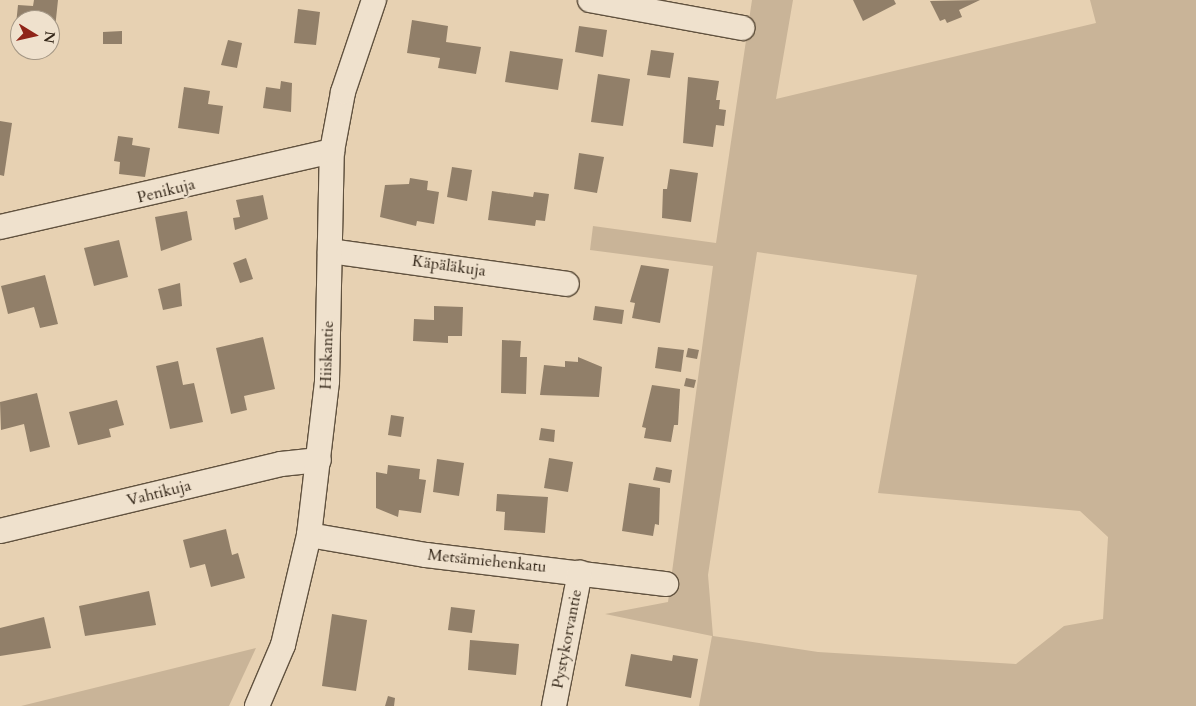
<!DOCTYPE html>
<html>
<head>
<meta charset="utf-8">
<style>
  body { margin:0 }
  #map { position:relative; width:1196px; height:706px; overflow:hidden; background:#e7d1b2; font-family:Cardo,serif }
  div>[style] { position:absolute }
  .green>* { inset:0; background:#c9b498 }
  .building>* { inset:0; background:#917f69 }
  .roads { filter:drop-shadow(1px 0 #61523f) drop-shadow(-1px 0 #61523f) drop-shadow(0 1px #61523f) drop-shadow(0 -1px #61523f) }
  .minor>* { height:24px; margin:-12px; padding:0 12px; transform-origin:12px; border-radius:12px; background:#efe1cd }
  span { translate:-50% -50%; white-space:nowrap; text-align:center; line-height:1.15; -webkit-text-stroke:4.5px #efe1cd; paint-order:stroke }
  .street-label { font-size:16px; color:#342719 }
  .north { position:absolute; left:10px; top:10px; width:50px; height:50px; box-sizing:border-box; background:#efe1cd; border:1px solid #a49785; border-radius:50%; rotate:99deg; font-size:14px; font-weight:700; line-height:20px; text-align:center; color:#342719 }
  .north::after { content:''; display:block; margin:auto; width:18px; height:22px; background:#8f2418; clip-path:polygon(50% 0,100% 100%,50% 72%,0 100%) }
</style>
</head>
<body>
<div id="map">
  <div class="green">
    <i style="clip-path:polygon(evenodd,752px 0,793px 0,776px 99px,1096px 23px,1090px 0,1196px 0,1196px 706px,699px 706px,712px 636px,605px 614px,668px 602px,713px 266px,590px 250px,593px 226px,716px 243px,752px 0,757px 252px,917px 275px,878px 493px,1080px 511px,1108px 537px,1103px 619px,1064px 626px,1016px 664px,818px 652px,713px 636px,708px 575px,757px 252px)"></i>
    <i style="clip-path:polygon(256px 648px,229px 706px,21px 706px)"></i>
  </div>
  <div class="building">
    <i style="clip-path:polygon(34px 0,58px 0,54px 38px,50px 37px,50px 20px,20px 20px,20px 35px,15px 34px,18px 5px,33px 6px)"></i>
    <i style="clip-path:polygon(853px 0,894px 0,896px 4px,863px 21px)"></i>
    <i style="clip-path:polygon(980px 0,959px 10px,962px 17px,947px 23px,945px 19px,940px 21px,930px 1px)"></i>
    <i style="clip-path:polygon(298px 9px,320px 12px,316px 45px,294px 43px)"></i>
    <i style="clip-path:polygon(412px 20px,448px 26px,446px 42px,481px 47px,476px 74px,438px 68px,440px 58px,407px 53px)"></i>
    <i style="clip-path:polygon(579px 26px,607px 30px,603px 57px,575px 52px)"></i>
    <i style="clip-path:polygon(122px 31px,122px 44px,103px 44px,103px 32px)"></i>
    <i style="clip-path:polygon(228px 40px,242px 43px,237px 68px,221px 65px)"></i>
    <i style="clip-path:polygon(651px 50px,674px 53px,670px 78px,647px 75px)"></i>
    <i style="clip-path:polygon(510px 51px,563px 59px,558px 90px,505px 82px)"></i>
    <i style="clip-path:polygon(598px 74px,630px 79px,623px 126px,591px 122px)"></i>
    <i style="clip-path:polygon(688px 77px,719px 81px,716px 100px,720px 100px,719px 109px,726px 110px,724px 126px,716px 125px,713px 147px,683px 143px)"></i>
    <i style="clip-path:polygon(281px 81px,292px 83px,291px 112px,263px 108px,266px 87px,280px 89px)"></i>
    <i style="clip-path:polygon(184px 87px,210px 91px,208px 104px,223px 106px,219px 134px,178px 128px)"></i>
    <i style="clip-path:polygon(0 121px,12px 123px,4px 176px,0 175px)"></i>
    <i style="clip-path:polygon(118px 136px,133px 138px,132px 145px,150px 148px,145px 177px,119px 174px,120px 162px,114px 161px)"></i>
    <i style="clip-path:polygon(579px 153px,604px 157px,597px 193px,574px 189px)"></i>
    <i style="clip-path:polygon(452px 167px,472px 170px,467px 201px,447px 197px)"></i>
    <i style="clip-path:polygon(670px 169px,698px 173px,691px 222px,662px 218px,663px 189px,667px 189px)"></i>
    <i style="clip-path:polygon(410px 178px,428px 181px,427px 190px,439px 192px,434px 224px,417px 221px,416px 226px,380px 217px,385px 185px,409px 184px)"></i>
    <i style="clip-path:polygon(492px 191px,533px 197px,534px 192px,549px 194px,545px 221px,536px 220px,535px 226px,488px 220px)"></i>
    <i style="clip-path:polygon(263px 195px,268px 219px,235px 230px,233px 218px,240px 217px,236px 200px)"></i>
    <i style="clip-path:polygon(187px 211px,192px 240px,161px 251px,155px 217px)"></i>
    <i style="clip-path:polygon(119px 240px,128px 277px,94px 286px,84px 248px)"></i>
    <i style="clip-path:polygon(246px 258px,253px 279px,240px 283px,233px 263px)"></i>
    <i style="clip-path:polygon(641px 265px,669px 269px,660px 323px,632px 318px,635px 303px,630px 302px)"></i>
    <i style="clip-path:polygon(45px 275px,58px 324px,40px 328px,34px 307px,8px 314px,1px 286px)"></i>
    <i style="clip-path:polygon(180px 283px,182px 306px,163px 310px,158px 289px)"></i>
    <i style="clip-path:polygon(434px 306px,463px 307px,462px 336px,448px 336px,448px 343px,413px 341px,414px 319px,434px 320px)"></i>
    <i style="clip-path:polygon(595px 306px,624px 310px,622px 324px,593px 320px)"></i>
    <i style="clip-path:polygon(263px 337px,275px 389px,244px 396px,247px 410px,231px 414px,216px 348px)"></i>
    <i style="clip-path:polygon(502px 340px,521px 341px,520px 357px,527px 357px,526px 394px,501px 393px)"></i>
    <i style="clip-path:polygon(658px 347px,684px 350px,681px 372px,655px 368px)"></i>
    <i style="clip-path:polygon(688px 348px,699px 350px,697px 359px,686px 357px)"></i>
    <i style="clip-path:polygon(578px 357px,602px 367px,599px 397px,540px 395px,544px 365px,565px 367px,565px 361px,578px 362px)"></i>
    <i style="clip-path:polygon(178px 361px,183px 385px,194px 383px,203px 422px,170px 429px,156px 366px)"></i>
    <i style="clip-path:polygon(686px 378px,696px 380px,694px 388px,684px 386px)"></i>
    <i style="clip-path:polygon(652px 385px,680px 389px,678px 425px,674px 425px,671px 442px,644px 438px,646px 428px,642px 427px)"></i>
    <i style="clip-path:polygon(37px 393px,50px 447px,30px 452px,24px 424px,1px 430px,0 402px)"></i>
    <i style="clip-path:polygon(117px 400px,124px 425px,109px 429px,111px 437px,78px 445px,69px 412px)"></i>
    <i style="clip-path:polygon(391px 415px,404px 417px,401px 437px,388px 435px)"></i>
    <i style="clip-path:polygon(541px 428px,555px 430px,554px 442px,539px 440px)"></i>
    <i style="clip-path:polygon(549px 458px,573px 462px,568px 492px,544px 488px)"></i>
    <i style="clip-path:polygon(437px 459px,464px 463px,459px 496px,433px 492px)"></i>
    <i style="clip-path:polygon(388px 465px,420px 469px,419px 479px,426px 480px,421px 513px,399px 510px,398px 517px,376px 508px,376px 472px,387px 474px)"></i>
    <i style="clip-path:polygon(656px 467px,672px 470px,670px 483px,653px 480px)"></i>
    <i style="clip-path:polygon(629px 483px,660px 488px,659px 525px,655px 524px,653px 536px,622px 531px)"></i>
    <i style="clip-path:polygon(497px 494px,548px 497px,545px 533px,504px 530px,505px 512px,496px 511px)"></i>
    <i style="clip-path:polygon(226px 529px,232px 555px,238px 553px,245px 578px,211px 587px,205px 564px,190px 568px,183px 540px)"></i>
    <i style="clip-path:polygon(149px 591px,156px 625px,85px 636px,79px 606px)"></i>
    <i style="clip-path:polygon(451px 607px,475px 610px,472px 633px,448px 630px)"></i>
    <i style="clip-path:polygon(332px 614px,367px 620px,356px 691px,322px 686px)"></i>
    <i style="clip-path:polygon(44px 617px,51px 648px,0 656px,0 628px)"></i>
    <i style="clip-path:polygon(470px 640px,519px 644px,516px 675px,468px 670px)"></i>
    <i style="clip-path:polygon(631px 654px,672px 661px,673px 655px,698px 659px,691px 698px,625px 686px)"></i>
    <i style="clip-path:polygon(388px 696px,395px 698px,394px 706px,385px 706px)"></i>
  </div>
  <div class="roads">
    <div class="minor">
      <i style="left:590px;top:0;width:155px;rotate:10.4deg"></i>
      <i style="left:0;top:227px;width:341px;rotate:-12.9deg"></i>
      <i style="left:330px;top:251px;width:239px;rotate:7.9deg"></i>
      <i style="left:0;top:531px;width:289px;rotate:-13.4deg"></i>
      <i style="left:281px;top:464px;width:38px;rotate:-6deg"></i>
      <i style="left:309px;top:535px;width:119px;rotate:9.7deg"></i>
      <i style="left:426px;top:555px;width:242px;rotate:6.9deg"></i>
      <i style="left:257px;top:706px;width:66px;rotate:-66.9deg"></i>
      <i style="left:283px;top:645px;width:113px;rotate:-76.7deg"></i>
      <i style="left:309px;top:535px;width:155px;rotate:-83.3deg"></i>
      <i style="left:327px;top:381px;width:230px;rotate:-88.8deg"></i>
      <i style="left:332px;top:151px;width:60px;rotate:-79.4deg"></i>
      <i style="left:343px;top:92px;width:97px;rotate:-71.4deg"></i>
      <i style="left:554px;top:706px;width:136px;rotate:-79deg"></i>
    </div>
  </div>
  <div class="street-label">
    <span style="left:166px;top:191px;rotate:-14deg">Penikuja</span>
    <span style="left:449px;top:266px;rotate:8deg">Käpäläkuja</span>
    <span style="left:327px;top:355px;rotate:-88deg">Hiiskantie</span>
    <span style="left:159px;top:493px;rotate:-14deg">Vahtikuja</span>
    <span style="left:487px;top:561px;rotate:6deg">Metsämiehenkatu</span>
    <span style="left:567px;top:639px;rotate:-79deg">Pystykorvantie</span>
  </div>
  <div class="north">N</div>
</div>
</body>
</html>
